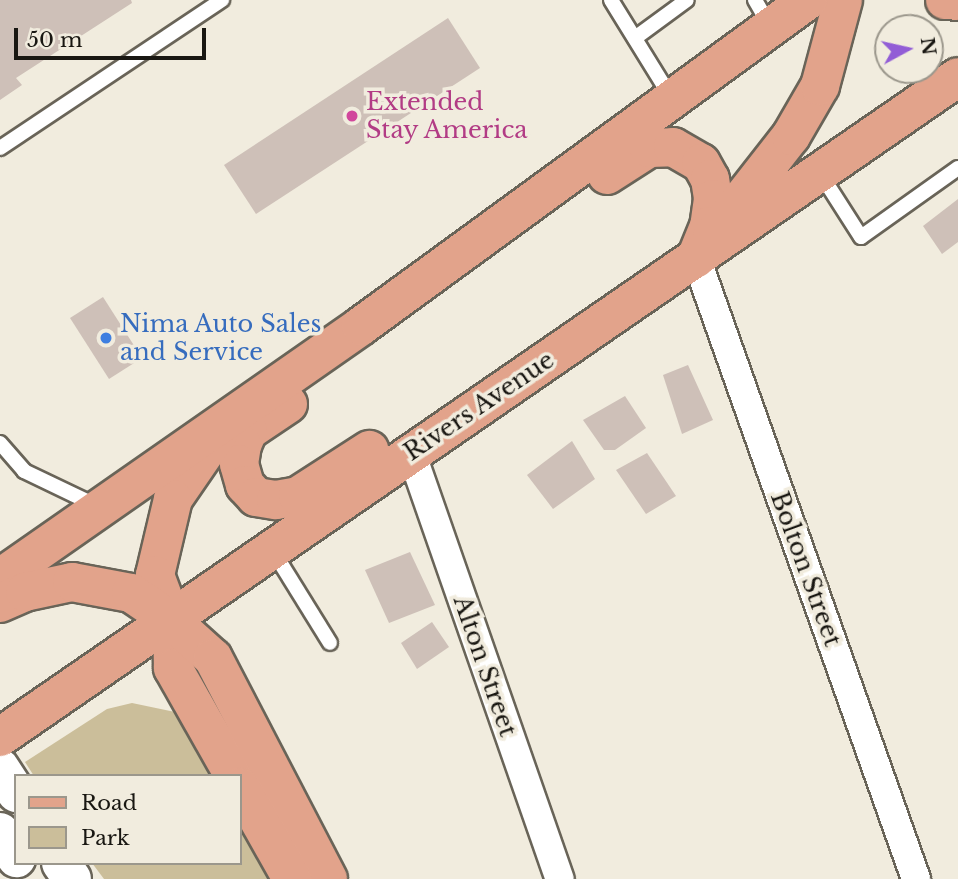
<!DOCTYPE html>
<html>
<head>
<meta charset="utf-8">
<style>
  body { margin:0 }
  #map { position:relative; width:958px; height:879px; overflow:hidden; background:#f1ecde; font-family:"Libre Baskerville",serif }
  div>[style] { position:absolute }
  .green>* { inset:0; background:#cbbe9a }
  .building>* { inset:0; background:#cec0b8 }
  .roads { filter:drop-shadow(2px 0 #696458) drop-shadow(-2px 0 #696458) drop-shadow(0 2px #696458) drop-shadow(0 -2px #696458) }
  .service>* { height:14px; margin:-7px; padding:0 7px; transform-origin:7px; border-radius:7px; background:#fff }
  .minor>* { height:28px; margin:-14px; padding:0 14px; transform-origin:14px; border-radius:14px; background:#fff }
  .secondary>* { height:38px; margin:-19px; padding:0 19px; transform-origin:19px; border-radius:19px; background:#fff }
  .primary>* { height:38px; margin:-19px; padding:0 19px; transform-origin:19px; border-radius:19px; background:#e2a38b }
  .dots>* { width:19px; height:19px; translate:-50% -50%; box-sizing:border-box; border:4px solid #f1ecde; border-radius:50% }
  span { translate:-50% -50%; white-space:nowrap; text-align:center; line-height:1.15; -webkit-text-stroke:7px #f1ecde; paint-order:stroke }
  .hotel-label { font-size:24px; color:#b23c85 }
  .left { translate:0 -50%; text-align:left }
  .shop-label { font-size:24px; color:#366cbe }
  .street-label { font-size:24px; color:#191712 }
  .legend { position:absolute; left:14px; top:774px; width:228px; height:91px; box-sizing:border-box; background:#f1ecde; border:2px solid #9b978c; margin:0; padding:9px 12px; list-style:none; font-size:21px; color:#191712 }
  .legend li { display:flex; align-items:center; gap:14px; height:35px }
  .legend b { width:35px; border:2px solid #9b978c }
  .north { position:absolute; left:874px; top:14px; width:70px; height:70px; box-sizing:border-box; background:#f1ecde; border:2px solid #9b978c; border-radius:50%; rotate:82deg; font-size:19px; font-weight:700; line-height:28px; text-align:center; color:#191712 }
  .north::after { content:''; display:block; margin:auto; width:24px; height:32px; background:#925dd6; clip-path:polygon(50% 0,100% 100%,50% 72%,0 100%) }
  .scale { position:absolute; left:14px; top:28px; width:192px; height:32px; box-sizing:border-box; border:4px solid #191712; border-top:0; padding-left:9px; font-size:21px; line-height:24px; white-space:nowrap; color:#191712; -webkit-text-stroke:5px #f1ecde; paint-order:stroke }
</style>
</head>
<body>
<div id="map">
  <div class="green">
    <i style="clip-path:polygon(132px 703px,175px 712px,217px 776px,34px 776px,25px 762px,107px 709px)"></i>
    <i style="clip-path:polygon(240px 820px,270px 879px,104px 879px,92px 863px,240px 863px)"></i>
  </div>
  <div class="building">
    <i style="clip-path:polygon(0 0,131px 0,132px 3px,16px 78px,22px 85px,0 100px)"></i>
    <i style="clip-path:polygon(448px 18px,480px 68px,256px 214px,224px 165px)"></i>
    <i style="clip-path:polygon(958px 199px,958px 242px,942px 254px,923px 226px)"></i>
    <i style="clip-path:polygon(103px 297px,142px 358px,109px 379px,70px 318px)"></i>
    <i style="clip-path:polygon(688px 365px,713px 420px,682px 434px,663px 375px)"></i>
    <i style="clip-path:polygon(625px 396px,646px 428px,615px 450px,604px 450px,583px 420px)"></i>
    <i style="clip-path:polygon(572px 441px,595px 479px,553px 509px,527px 475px)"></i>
    <i style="clip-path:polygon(647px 453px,676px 496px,646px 514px,616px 470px)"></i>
    <i style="clip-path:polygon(410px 552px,435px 605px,389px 623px,365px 570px)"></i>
    <i style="clip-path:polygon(432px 622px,449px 647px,417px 669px,401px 643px)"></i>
  </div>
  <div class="roads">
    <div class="service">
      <i style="left:611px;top:0;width:114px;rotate:58.3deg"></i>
      <i style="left:755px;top:0;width:30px;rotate:60deg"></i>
      <i style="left:635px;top:38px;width:64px;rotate:-36.2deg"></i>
      <i style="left:0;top:148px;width:267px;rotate:-33.7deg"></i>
      <i style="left:820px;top:173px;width:76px;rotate:57.4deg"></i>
      <i style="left:861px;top:237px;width:119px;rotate:-35.4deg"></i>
      <i style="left:0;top:443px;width:37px;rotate:49deg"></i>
      <i style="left:24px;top:471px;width:79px;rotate:25.6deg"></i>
      <i style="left:273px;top:551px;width:108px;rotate:58.2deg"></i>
    </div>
    <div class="minor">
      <i style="left:696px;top:258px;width:659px;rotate:70.49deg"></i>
      <i style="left:411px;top:452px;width:452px;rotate:70.8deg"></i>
    </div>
    <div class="secondary">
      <i style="left:0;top:768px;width:30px;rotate:57deg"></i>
      <i style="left:0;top:832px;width:31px;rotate:58deg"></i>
      <i style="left:61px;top:863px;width:19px;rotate:55deg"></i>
    </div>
    <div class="primary">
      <i style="left:945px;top:0;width:13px;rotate:4deg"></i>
      <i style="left:607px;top:175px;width:50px;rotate:-32.7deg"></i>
      <i style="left:649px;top:148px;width:24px;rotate:-2deg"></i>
      <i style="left:673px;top:147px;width:32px;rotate:30deg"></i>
      <i style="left:701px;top:163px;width:18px;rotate:61deg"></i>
      <i style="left:710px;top:179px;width:20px;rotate:81deg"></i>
      <i style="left:713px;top:199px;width:27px;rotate:98deg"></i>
      <i style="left:709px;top:226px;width:35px;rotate:112deg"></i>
      <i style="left:712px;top:237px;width:128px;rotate:-52deg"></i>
      <i style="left:791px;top:136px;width:58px;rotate:-59.9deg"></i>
      <i style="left:820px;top:86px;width:89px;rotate:-75deg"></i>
      <i style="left:288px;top:404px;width:48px;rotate:146deg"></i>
      <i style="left:248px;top:431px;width:15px;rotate:113deg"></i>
      <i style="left:242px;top:445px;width:19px;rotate:99deg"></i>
      <i style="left:239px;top:464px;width:22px;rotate:74deg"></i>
      <i style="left:245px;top:485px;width:16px;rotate:47deg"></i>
      <i style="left:256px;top:497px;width:20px;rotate:9deg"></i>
      <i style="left:276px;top:500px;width:22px;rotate:-10deg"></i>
      <i style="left:298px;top:496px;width:85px;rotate:-32.9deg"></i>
      <i style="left:219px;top:432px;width:81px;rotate:124.5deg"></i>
      <i style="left:173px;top:499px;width:78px;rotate:103.3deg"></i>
      <i style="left:155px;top:575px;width:49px;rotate:69.7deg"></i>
      <i style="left:172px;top:621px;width:47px;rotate:88.8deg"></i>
      <i style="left:173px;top:668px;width:124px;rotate:60.5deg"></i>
      <i style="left:0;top:578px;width:440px;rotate:-34.9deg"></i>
      <i style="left:361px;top:326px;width:553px;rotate:-36.1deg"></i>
      <i style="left:0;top:603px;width:27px;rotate:-24deg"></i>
      <i style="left:25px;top:592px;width:48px;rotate:-12deg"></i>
      <i style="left:72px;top:582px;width:60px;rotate:10.6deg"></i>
      <i style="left:131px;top:593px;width:50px;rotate:34.3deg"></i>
      <i style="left:172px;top:621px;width:55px;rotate:42.1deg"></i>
      <i style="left:213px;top:658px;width:249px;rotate:62.5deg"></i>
      <i style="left:0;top:737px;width:1163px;rotate:-34.56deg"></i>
      <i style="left:240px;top:787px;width:106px;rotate:60.5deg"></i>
    </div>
  </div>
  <div class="dots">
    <i style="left:352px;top:116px;background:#d1479c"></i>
    <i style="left:106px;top:338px;background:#3f7fe0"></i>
  </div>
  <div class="hotel-label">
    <span class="left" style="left:366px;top:116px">Extended<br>Stay America</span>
  </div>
  <div class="shop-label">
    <span class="left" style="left:120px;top:338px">Nima Auto Sales<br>and Service</span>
  </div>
  <div class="street-label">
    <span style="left:479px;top:406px;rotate:-34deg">Rivers Avenue</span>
    <span style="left:806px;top:569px;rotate:70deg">Bolton Street</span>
    <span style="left:485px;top:666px;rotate:71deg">Alton Street</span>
  </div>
  <ul class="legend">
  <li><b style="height:9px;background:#e2a38b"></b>Road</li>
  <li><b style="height:19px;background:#cbbe9a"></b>Park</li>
  </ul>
  <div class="north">N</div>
  <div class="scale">50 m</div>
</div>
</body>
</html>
